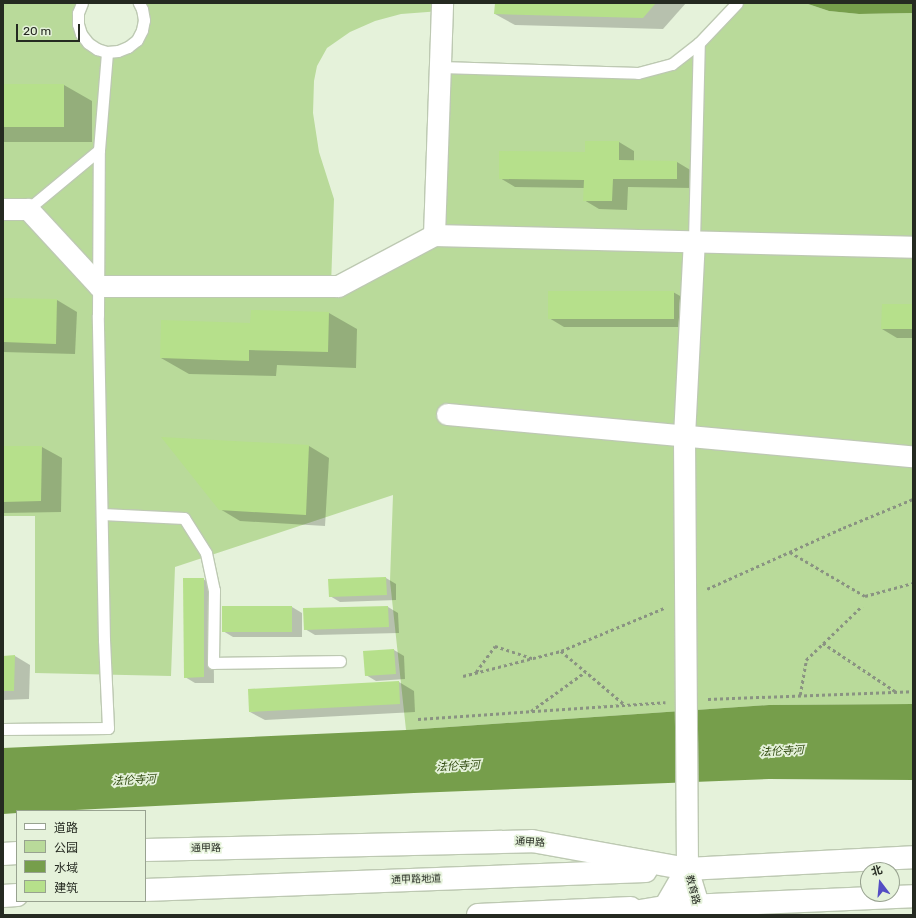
<!DOCTYPE html>
<html>
<head>
<meta charset="utf-8">
<style>
  body { margin:0 }
  #map { position:relative; width:916px; height:918px; overflow:hidden; background:#e5f2da; font-family:Rubik,"Noto Sans SC",sans-serif }
  div>[style] { position:absolute }
  .green>* { inset:0; background:#b9da9a }
  .water>* { inset:0; background:#769e4b }
  .shadow>* { inset:0; background:#0003 }
  .building>* { inset:0; background:#b6e08b }
  .path>* { height:2.5px; margin-top:-1.25px; transform-origin:0; background:repeating-linear-gradient(90deg,#8a9382 0 3px,transparent 0 6px) }
  .roads { filter:drop-shadow(1px 0 #bdc9b2) drop-shadow(-1px 0 #bdc9b2) drop-shadow(0 1px #bdc9b2) drop-shadow(0 -1px #bdc9b2) }
  .service>* { height:11px; margin:-5.5px; padding:0 5.5px; transform-origin:5.5px; border-radius:5.5px; background:#fff }
  .minor>* { height:21px; margin:-10.5px; padding:0 10.5px; transform-origin:10.5px; border-radius:10.5px; background:#fff }
  .tertiary>* { height:22px; margin:-11px; padding:0 11px; transform-origin:11px; border-radius:11px; background:#fff }
  .secondary>* { height:22px; margin:-11px; padding:0 11px; transform-origin:11px; border-radius:11px; background:#fff }
  span { translate:-50% -50%; white-space:nowrap; text-align:center; line-height:1.15; -webkit-text-stroke:3.5px #e5f2da; paint-order:stroke }
  .street-label { font-size:10px; color:#252a21 }
  .water-label { font-size:11px; color:#324c11; font-style:italic }
  .frame { position:absolute; inset:0; border:4px solid #252a21; pointer-events:none }
  .legend { position:absolute; left:16px; top:810px; width:130px; height:92px; box-sizing:border-box; background:#e5f2da; border:1px solid #98a290; margin:0; padding:5px 7px; list-style:none; font-size:12px; color:#252a21 }
  .legend li { display:flex; align-items:center; gap:8px; height:20px }
  .legend b { width:20px; border:1px solid #98a290 }
  .north { position:absolute; left:860px; top:862px; width:40px; height:40px; box-sizing:border-box; background:#e5f2da; border:1px solid #98a290; border-radius:50%; rotate:344deg; font-size:11px; font-weight:700; line-height:16px; text-align:center; color:#252a21 }
  .north::after { content:''; display:block; margin:auto; width:14px; height:18px; background:#544dc4; clip-path:polygon(50% 0,100% 100%,50% 72%,0 100%) }
  .scale { position:absolute; left:16px; top:24px; width:64px; height:18px; box-sizing:border-box; border:2px solid #252a21; border-top:0; padding-left:5px; font-size:12px; line-height:14px; white-space:nowrap; color:#252a21; -webkit-text-stroke:3px #e5f2da; paint-order:stroke }
</style>
</head>
<body>
<div id="map">
  <div class="green">
    <i style="clip-path:polygon(3px 3px,82px 3px,78px 13px,88px 43px,118px 51px,142px 30px,139px 3px,442px 3px,441px 11px,401px 14px,375px 21px,350px 32px,327px 48px,317px 66px,314px 81px,313px 113px,319px 152px,334px 199px,331px 286px,434px 235px,440px 67px,638px 73px,672px 64px,737px 3px,805px 3px,829px 11px,859px 14px,913px 13px,913px 704px,769px 705px,406px 730px,390px 581px,393px 495px,175px 567px,171px 676px,35px 673px,35px 516px,3px 516px)"></i>
  </div>
  <div class="water">
    <i style="clip-path:polygon(805px 3px,913px 3px,913px 13px,859px 14px,829px 11px)"></i>
    <i style="clip-path:polygon(913px 704px,913px 780px,769px 779px,414px 793px,55px 811px,17px 811px,17px 813px,3px 814px,3px 748px,406px 730px,769px 705px)"></i>
  </div>
  <div class="shadow">
    <i style="clip-path:polygon(496px 3px,686px 3px,663px 29px,515px 25px,495px 14px)"></i>
    <i style="clip-path:polygon(3px 85px,64px 85px,92px 101px,92px 142px,3px 142px)"></i>
    <i style="clip-path:polygon(619px 142px,634px 151px,634px 161px,677px 162px,692px 171px,692px 188px,628px 187px,627px 210px,599px 209px,584px 200px,584px 188px,515px 187px,500px 178px)"></i>
    <i style="clip-path:polygon(673px 292px,689px 301px,688px 327px,564px 327px,549px 318px)"></i>
    <i style="clip-path:polygon(3px 299px,57px 300px,77px 312px,75px 354px,3px 352px)"></i>
    <i style="clip-path:polygon(913px 305px,913px 338px,897px 338px,882px 329px)"></i>
    <i style="clip-path:polygon(252px 311px,329px 313px,357px 329px,356px 368px,277px 365px,276px 376px,189px 374px,161px 358px,251px 324px)"></i>
    <i style="clip-path:polygon(163px 438px,309px 446px,329px 458px,325px 526px,240px 521px,220px 509px)"></i>
    <i style="clip-path:polygon(3px 447px,42px 447px,62px 458px,61px 512px,3px 513px)"></i>
    <i style="clip-path:polygon(386px 578px,396px 584px,396px 600px,340px 602px,330px 596px)"></i>
    <i style="clip-path:polygon(203px 579px,213px 585px,214px 683px,195px 683px,185px 677px)"></i>
    <i style="clip-path:polygon(223px 607px,292px 607px,302px 613px,302px 637px,233px 637px,223px 631px)"></i>
    <i style="clip-path:polygon(388px 607px,398px 613px,399px 633px,315px 635px,305px 629px,304px 609px)"></i>
    <i style="clip-path:polygon(394px 650px,404px 656px,405px 679px,376px 681px,366px 675px)"></i>
    <i style="clip-path:polygon(15px 656px,30px 665px,29px 699px,3px 700px,3px 657px)"></i>
    <i style="clip-path:polygon(399px 682px,414px 691px,415px 712px,265px 720px,250px 712px)"></i>
  </div>
  <div class="building">
    <i style="clip-path:polygon(495px 3px,656px 3px,643px 18px,494px 14px)"></i>
    <i style="clip-path:polygon(3px 84px,64px 84px,64px 127px,3px 127px)"></i>
    <i style="clip-path:polygon(585px 141px,619px 141px,619px 160px,677px 161px,677px 179px,613px 179px,612px 201px,583px 201px,584px 180px,499px 179px,499px 151px,585px 152px)"></i>
    <i style="clip-path:polygon(548px 291px,674px 291px,674px 319px,548px 319px)"></i>
    <i style="clip-path:polygon(3px 298px,57px 299px,56px 344px,3px 342px)"></i>
    <i style="clip-path:polygon(882px 304px,913px 304px,913px 329px,881px 329px)"></i>
    <i style="clip-path:polygon(251px 310px,329px 312px,328px 352px,249px 350px,249px 361px,160px 358px,161px 320px,250px 323px)"></i>
    <i style="clip-path:polygon(161px 437px,309px 445px,306px 515px,219px 510px)"></i>
    <i style="clip-path:polygon(3px 446px,42px 446px,41px 501px,3px 502px)"></i>
    <i style="clip-path:polygon(386px 577px,387px 595px,329px 597px,328px 579px)"></i>
    <i style="clip-path:polygon(183px 578px,204px 578px,204px 677px,184px 678px)"></i>
    <i style="clip-path:polygon(222px 606px,292px 606px,292px 632px,222px 632px)"></i>
    <i style="clip-path:polygon(388px 606px,389px 627px,304px 630px,303px 608px)"></i>
    <i style="clip-path:polygon(394px 649px,396px 674px,365px 676px,363px 651px)"></i>
    <i style="clip-path:polygon(15px 655px,14px 691px,3px 691px,3px 656px)"></i>
    <i style="clip-path:polygon(399px 681px,400px 704px,249px 712px,248px 689px)"></i>
  </div>
  <div class="path">
    <i style="left:790px;top:552px;width:87px;rotate:30.4deg"></i>
    <i style="left:865px;top:596px;width:50px;rotate:-15.2deg"></i>
    <i style="left:707px;top:589px;width:149px;rotate:-24.2deg"></i>
    <i style="left:843px;top:528px;width:76px;rotate:-22.5deg"></i>
    <i style="left:823px;top:643px;width:87px;rotate:33.7deg"></i>
    <i style="left:561px;top:651px;width:112px;rotate:-22.7deg"></i>
    <i style="left:476px;top:672px;width:32px;rotate:-54deg"></i>
    <i style="left:495px;top:646px;width:40px;rotate:18deg"></i>
    <i style="left:463px;top:676px;width:101px;rotate:-14.3deg"></i>
    <i style="left:561px;top:651px;width:82px;rotate:40.1deg"></i>
    <i style="left:800px;top:695px;width:36px;rotate:-80deg"></i>
    <i style="left:806px;top:660px;width:78px;rotate:-44deg"></i>
    <i style="left:708px;top:699px;width:205px;rotate:-2.2deg"></i>
    <i style="left:531px;top:711px;width:67px;rotate:-35.8deg"></i>
    <i style="left:418px;top:719px;width:248px;rotate:-3.9deg"></i>
  </div>
  <div class="roads">
    <div class="service">
      <i style="left:82px;top:3px;width:11px;rotate:112deg"></i>
      <i style="left:78px;top:13px;width:11px;rotate:90deg"></i>
      <i style="left:78px;top:24px;width:10px;rotate:73deg"></i>
      <i style="left:81px;top:34px;width:11px;rotate:52deg"></i>
      <i style="left:88px;top:43px;width:11px;rotate:34deg"></i>
      <i style="left:97px;top:49px;width:10px;rotate:17deg"></i>
      <i style="left:107px;top:52px;width:11px;rotate:-5deg"></i>
      <i style="left:118px;top:51px;width:11px;rotate:-22deg"></i>
      <i style="left:128px;top:47px;width:11px;rotate:-38deg"></i>
      <i style="left:137px;top:40px;width:11px;rotate:-63deg"></i>
      <i style="left:142px;top:30px;width:10px;rotate:-79deg"></i>
      <i style="left:144px;top:20px;width:11px;rotate:-100deg"></i>
      <i style="left:142px;top:9px;width:7px;rotate:-117deg"></i>
      <i style="left:440px;top:67px;width:198px;rotate:1.7deg"></i>
      <i style="left:638px;top:73px;width:35px;rotate:-15deg"></i>
      <i style="left:672px;top:64px;width:34px;rotate:-38deg"></i>
      <i style="left:699px;top:43px;width:55px;rotate:-46.5deg"></i>
      <i style="left:28px;top:209px;width:92px;rotate:-39.7deg"></i>
      <i style="left:694px;top:241px;width:198px;rotate:-88.6deg"></i>
      <i style="left:102px;top:514px;width:82px;rotate:2.8deg"></i>
      <i style="left:184px;top:518px;width:41px;rotate:57.8deg"></i>
      <i style="left:206px;top:553px;width:38px;rotate:78deg"></i>
      <i style="left:214px;top:590px;width:73px;rotate:90.8deg"></i>
      <i style="left:213px;top:663px;width:127px;rotate:-0.9deg"></i>
      <i style="left:3px;top:729px;width:105px;rotate:-0.5deg"></i>
      <i style="left:108px;top:728px;width:88px;rotate:-92.6deg"></i>
      <i style="left:104px;top:640px;width:325px;rotate:-91.1deg"></i>
      <i style="left:98px;top:315px;width:165px;rotate:-89.7deg"></i>
      <i style="left:99px;top:150px;width:98px;rotate:-85.3deg"></i>
    </div>
    <div class="minor">
      <i style="left:3px;top:209px;width:25px"></i>
      <i style="left:28px;top:209px;width:105px;rotate:47.3deg"></i>
      <i style="left:99px;top:286px;width:239px"></i>
      <i style="left:338px;top:286px;width:109px;rotate:-28deg"></i>
      <i style="left:434px;top:235px;width:479px;rotate:1.4deg"></i>
      <i style="left:434px;top:235px;width:232px;rotate:-88deg"></i>
      <i style="left:447px;top:414px;width:468px;rotate:5.2deg"></i>
      <i style="left:687px;top:869px;width:433px;rotate:-90.4deg"></i>
      <i style="left:684px;top:436px;width:195px;rotate:-87.1deg"></i>
    </div>
    <div class="tertiary">
      <i style="left:687px;top:869px;width:39px;rotate:73deg"></i>
      <i style="left:698px;top:906px;width:9px;rotate:96deg"></i>
      <i style="left:665px;top:915px;width:8px;rotate:-90deg"></i>
      <i style="left:665px;top:907px;width:44px;rotate:-59.9deg"></i>
    </div>
    <div class="secondary">
      <i style="left:145px;top:850px;width:387px;rotate:-1.3deg"></i>
      <i style="left:532px;top:841px;width:158px;rotate:10.2deg"></i>
      <i style="left:687px;top:869px;width:226px;rotate:-3deg"></i>
      <i style="left:3px;top:854px;width:14px;rotate:-4deg"></i>
      <i style="left:145px;top:890px;width:501px;rotate:-2.17deg"></i>
      <i style="left:3px;top:896px;width:14px;rotate:-4deg"></i>
      <i style="left:478px;top:915px;width:153px;rotate:-2.6deg"></i>
      <i style="left:616px;top:915px;width:50px;rotate:-9.3deg"></i>
      <i style="left:665px;top:907px;width:248px;rotate:-2.5deg"></i>
    </div>
  </div>
  <div class="street-label">
    <span style="left:530px;top:843px;rotate:4deg">通甲路</span>
    <span style="left:206px;top:849px;rotate:-1deg">通甲路</span>
    <span style="left:416px;top:880px;rotate:-2deg">通甲路地道</span>
    <span style="left:692px;top:890px;rotate:75deg">教育路</span>
  </div>
  <div class="water-label">
    <span style="left:782px;top:752px;rotate:-3deg">法伦寺河</span>
    <span style="left:458px;top:767px;rotate:-3deg">法伦寺河</span>
    <span style="left:134px;top:781px;rotate:-3deg">法伦寺河</span>
  </div>
  <div class="frame"></div>
  <ul class="legend">
  <li><b style="height:5px;background:#fff"></b>道路</li>
  <li><b style="height:11px;background:#b9da9a"></b>公园</li>
  <li><b style="height:11px;background:#769e4b"></b>水域</li>
  <li><b style="height:11px;background:#b6e08b"></b>建筑</li>
  </ul>
  <div class="north">北</div>
  <div class="scale">20 m</div>
</div>
</body>
</html>
